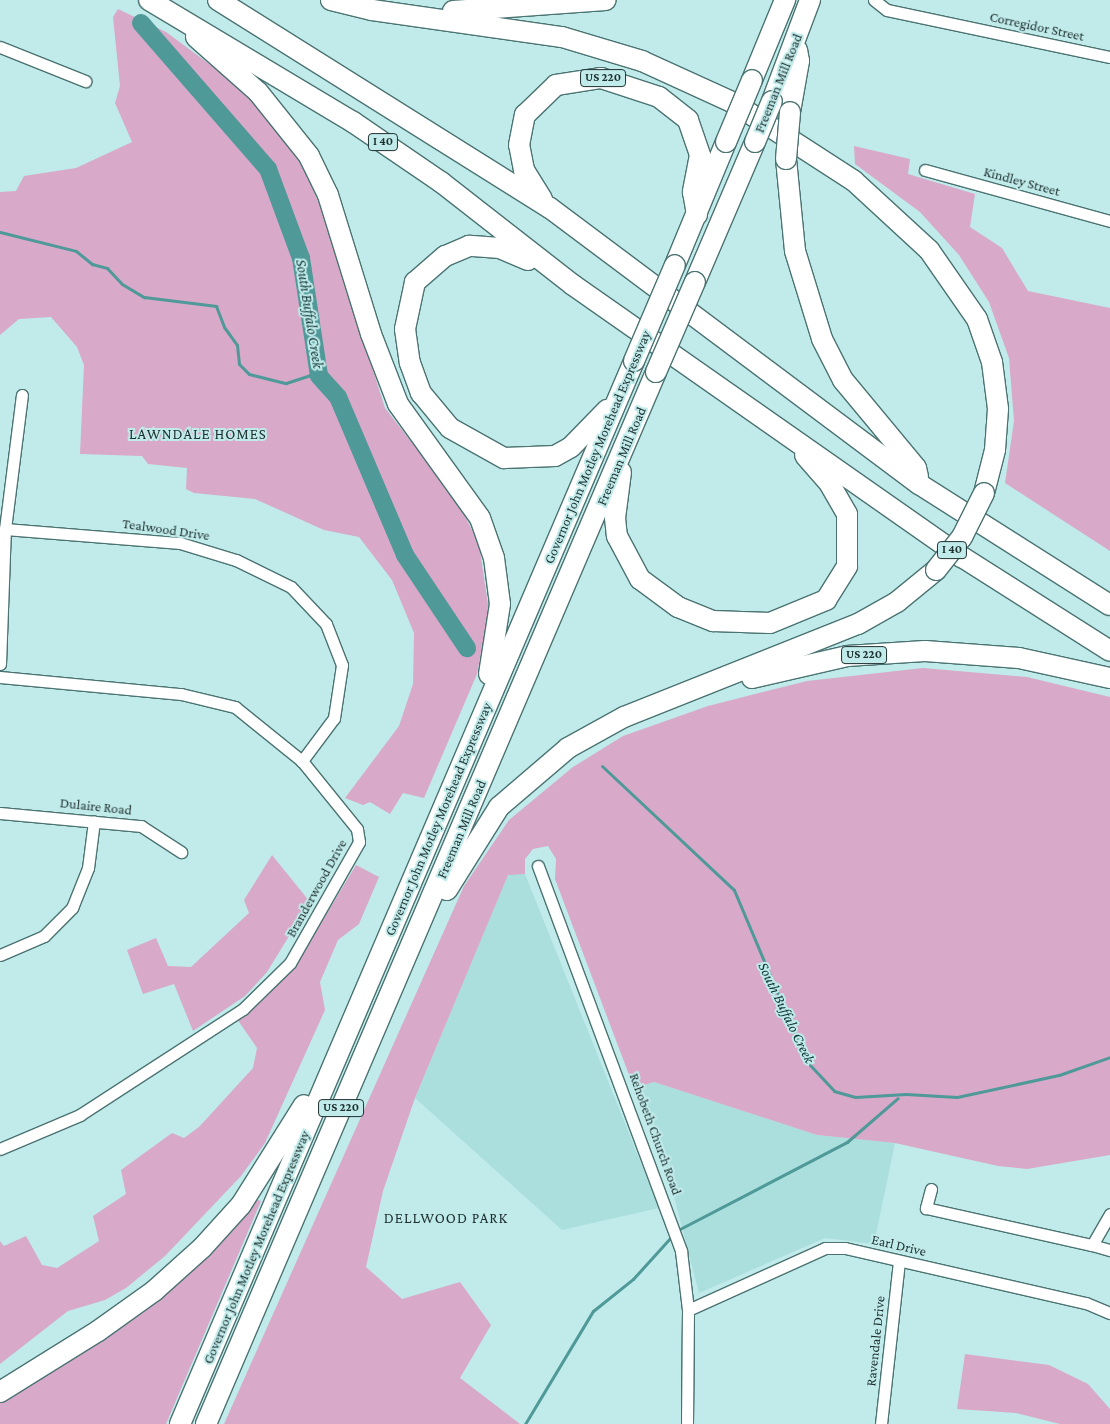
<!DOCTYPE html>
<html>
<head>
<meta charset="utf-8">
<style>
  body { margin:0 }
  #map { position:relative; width:1110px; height:1424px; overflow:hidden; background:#c0ebea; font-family:"Crimson Pro",serif }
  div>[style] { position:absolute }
  .built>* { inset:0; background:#abdfde }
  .green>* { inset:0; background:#d8a9c9 }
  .stream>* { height:3px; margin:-1.5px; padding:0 1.5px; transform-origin:1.5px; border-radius:1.5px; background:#4f9998 }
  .river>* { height:18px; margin:-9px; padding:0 9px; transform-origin:9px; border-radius:9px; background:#4f9998 }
  .roads { filter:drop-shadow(1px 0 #4b7372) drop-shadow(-1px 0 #4b7372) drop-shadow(0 1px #4b7372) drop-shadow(0 -1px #4b7372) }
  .minor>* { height:11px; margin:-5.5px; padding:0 5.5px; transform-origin:5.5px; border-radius:5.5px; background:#fff }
  .motorway>* { height:20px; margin:-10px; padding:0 10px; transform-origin:10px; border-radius:10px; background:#fff }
  .bridges { filter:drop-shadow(1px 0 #4b7372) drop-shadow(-1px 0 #4b7372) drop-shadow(0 1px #4b7372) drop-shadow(0 -1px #4b7372) }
  .motorway-bridge>* { height:20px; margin:-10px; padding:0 10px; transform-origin:10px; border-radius:10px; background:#fff }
  span { translate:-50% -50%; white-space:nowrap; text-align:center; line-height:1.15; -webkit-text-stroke:4px #c0ebea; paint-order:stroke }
  .shield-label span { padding:1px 4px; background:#c0ebea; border:1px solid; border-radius:4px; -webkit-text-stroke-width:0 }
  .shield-label { font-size:12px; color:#1f3030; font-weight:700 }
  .street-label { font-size:14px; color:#1f3030 }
  .water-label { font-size:15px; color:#103535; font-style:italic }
  .neighbourhood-label { font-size:15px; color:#1f3030; letter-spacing:1px }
</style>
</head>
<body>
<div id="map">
  <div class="built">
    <i style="clip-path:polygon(508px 874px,525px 874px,659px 1208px,562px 1230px,415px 1098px)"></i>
    <i style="clip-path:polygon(654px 1082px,817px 1135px,895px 1143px,874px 1244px,825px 1238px,699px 1293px,673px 1193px,634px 1088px)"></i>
  </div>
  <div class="green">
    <i style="clip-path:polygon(118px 9px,166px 32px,243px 89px,302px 165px,322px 210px,385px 408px,458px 502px,479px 544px,489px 611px,477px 674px,424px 798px,403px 793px,390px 814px,370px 802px,363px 805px,345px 798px,399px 726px,413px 684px,414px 633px,392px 580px,359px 537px,324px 530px,255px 499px,194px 493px,186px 489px,187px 468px,148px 464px,142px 456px,80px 454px,84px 365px,77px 347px,51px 317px,19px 319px,0 335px,0 192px,16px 191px,24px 176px,76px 168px,132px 142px,115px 103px,120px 86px,113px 17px)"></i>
    <i style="clip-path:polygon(854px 146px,910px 159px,908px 174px,975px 194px,970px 227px,1002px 248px,1028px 291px,1110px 308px,1110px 551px,1005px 483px,1014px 421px,1009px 358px,989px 302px,959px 255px,920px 212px,855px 164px)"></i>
    <i style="clip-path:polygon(923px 668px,1027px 677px,1110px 697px,1110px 1155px,1027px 1169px,998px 1166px,895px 1143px,817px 1135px,654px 1082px,634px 1088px,555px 879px,556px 859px,548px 846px,533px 849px,525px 859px,525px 874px,508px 875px,415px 1098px,383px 1191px,366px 1267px,402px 1299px,460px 1282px,491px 1325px,460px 1378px,520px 1424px,224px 1424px,464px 886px,509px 820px,573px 767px,623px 736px,708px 706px,807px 681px)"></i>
    <i style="clip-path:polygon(272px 855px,310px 902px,267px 972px,245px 996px,193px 1031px,174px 984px,143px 994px,127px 950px,156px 938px,168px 966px,191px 967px,249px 913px,244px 900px)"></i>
    <i style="clip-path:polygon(356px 865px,379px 877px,359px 924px,338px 940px,320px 982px,325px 1010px,265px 1143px,241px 1176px,165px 1256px,126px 1288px,105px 1300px,68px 1311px,0 1364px,0 1241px,4px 1246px,26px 1236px,42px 1265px,57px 1268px,99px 1241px,93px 1216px,126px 1194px,121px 1170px,172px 1133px,184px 1138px,199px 1127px,253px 1068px,257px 1048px,237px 1019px,261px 1000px,301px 956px)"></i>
    <i style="clip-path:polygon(253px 1198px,261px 1201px,166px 1424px,0 1424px,0 1398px,127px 1317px)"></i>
    <i style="clip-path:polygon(965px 1354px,1049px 1365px,1088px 1384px,1110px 1409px,1110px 1424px,1060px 1424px,1016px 1413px,957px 1409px)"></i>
  </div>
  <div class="stream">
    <i style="left:0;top:232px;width:78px;rotate:14deg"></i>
    <i style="left:76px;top:251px;width:21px;rotate:39deg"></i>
    <i style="left:92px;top:264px;width:16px;rotate:15deg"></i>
    <i style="left:107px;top:268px;width:22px;rotate:47deg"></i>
    <i style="left:122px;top:284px;width:26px;rotate:31deg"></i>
    <i style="left:144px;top:297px;width:73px;rotate:7.1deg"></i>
    <i style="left:216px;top:306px;width:22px;rotate:69deg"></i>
    <i style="left:224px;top:327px;width:22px;rotate:54deg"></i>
    <i style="left:237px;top:345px;width:19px;rotate:84deg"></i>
    <i style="left:239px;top:364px;width:14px;rotate:45deg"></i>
    <i style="left:249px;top:374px;width:38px;rotate:14deg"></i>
    <i style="left:286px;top:383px;width:25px;rotate:-18deg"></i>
    <i style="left:310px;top:375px;width:9px;rotate:6deg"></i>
    <i style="left:602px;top:766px;width:181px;rotate:43.2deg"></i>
    <i style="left:734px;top:890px;width:160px;rotate:67.1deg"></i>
    <i style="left:796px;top:1037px;width:31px;rotate:63deg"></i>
    <i style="left:810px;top:1065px;width:35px;rotate:47deg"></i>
    <i style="left:834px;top:1091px;width:22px;rotate:16deg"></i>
    <i style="left:855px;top:1097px;width:51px;rotate:-3.4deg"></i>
    <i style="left:906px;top:1094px;width:51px;rotate:3.4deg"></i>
    <i style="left:957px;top:1097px;width:104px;rotate:-12.2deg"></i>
    <i style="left:1059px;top:1075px;width:54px;rotate:-19.4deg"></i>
    <i style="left:676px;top:1231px;width:193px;rotate:-27.5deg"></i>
    <i style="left:847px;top:1142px;width:67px;rotate:-40.8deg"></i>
    <i style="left:525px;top:1424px;width:132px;rotate:-59deg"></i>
    <i style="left:593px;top:1311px;width:51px;rotate:-38.7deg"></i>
    <i style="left:633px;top:1279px;width:58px;rotate:-47.8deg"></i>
  </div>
  <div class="river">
    <i style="left:141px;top:23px;width:194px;rotate:49deg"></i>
    <i style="left:268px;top:169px;width:95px;rotate:69.7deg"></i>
    <i style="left:301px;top:258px;width:119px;rotate:81.3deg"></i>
    <i style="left:319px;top:376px;width:28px;rotate:48deg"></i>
    <i style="left:338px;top:397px;width:172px;rotate:67deg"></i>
    <i style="left:405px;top:555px;width:112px;rotate:56.3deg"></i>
  </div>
  <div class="roads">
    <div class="minor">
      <i style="left:874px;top:0;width:16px;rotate:38deg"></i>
      <i style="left:887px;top:10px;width:228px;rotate:11.9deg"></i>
      <i style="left:0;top:47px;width:92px;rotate:21.8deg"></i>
      <i style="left:925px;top:170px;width:192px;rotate:15.4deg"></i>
      <i style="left:5px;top:529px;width:176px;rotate:4.6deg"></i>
      <i style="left:180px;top:543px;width:59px;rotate:16.9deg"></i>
      <i style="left:236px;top:560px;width:61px;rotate:26.1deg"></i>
      <i style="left:291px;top:587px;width:51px;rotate:46.6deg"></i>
      <i style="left:326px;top:624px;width:44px;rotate:68.7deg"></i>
      <i style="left:342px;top:665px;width:54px;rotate:98.6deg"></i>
      <i style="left:334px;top:718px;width:54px;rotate:126.7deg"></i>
      <i style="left:0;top:664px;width:135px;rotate:-87.9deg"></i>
      <i style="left:5px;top:529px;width:135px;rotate:-82.8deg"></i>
      <i style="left:0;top:677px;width:182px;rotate:5.4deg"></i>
      <i style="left:181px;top:694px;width:56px;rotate:13.5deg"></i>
      <i style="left:235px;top:707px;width:86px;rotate:38.9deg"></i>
      <i style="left:302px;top:761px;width:87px;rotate:51deg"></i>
      <i style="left:357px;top:829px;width:13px;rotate:81deg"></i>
      <i style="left:359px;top:842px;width:139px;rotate:119.7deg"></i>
      <i style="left:290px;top:963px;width:66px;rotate:135.6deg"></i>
      <i style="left:243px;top:1009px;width:194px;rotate:147deg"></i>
      <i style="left:80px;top:1115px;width:87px;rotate:157deg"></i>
      <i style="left:0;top:813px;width:142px;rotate:5.3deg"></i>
      <i style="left:141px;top:826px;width:48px;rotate:33deg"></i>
      <i style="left:538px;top:866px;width:411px;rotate:69.6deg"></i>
      <i style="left:681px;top:1251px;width:59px;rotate:83.2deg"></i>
      <i style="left:688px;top:1310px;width:114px;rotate:90.5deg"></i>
      <i style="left:0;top:955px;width:48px;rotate:-23.4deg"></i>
      <i style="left:44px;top:936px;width:40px;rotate:-45deg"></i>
      <i style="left:72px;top:908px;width:43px;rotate:-68.2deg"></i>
      <i style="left:88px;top:868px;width:47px;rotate:-82.7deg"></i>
      <i style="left:931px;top:1189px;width:20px;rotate:105deg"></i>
      <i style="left:926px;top:1208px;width:170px;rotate:12.6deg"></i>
      <i style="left:1110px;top:1214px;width:36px;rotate:120deg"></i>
      <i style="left:1092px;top:1245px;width:19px;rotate:16deg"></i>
      <i style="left:688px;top:1310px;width:150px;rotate:-24.3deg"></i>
      <i style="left:825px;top:1248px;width:20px"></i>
      <i style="left:845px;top:1248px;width:247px;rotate:12.9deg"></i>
      <i style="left:1086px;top:1303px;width:26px;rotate:23deg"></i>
      <i style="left:881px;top:1424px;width:164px;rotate:-83.7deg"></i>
    </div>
    <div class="motorway">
      <i style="left:149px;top:0;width:238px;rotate:30.9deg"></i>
      <i style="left:353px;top:122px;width:107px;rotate:34.3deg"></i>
      <i style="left:441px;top:182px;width:167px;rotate:38deg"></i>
      <i style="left:573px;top:285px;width:475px;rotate:35deg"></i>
      <i style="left:962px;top:557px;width:175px;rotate:32.4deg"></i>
      <i style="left:218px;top:0;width:392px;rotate:32.1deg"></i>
      <i style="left:550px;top:208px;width:461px;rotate:36.8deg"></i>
      <i style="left:919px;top:484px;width:226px;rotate:32.4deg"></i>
      <i style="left:331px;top:0;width:42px;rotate:13.7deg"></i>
      <i style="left:372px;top:10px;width:192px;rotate:8.1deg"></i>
      <i style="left:562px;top:37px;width:84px;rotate:16.7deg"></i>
      <i style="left:642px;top:61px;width:99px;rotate:24.5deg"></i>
      <i style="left:732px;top:102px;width:145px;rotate:32.9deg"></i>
      <i style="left:854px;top:181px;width:102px;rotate:42.6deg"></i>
      <i style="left:929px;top:250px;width:84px;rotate:55.2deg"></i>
      <i style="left:977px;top:319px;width:46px;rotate:70.8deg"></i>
      <i style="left:992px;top:362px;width:47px;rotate:82.7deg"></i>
      <i style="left:998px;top:409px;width:41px;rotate:94.2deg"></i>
      <i style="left:995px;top:450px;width:44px;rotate:104.3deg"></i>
      <i style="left:453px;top:11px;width:153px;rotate:-4.1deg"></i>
      <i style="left:196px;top:37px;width:83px;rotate:41.6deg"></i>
      <i style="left:258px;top:92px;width:82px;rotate:51.4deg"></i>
      <i style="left:309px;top:156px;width:43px;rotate:64deg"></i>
      <i style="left:328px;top:195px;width:145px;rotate:72.8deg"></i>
      <i style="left:371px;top:334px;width:75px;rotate:68.9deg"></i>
      <i style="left:398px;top:404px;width:140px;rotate:54.3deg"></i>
      <i style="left:480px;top:518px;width:42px;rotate:70.7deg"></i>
      <i style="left:494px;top:558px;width:46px;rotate:82.6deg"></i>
      <i style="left:500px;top:604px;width:71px;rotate:98.9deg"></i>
      <i style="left:752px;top:80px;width:87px;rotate:-67.6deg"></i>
      <i style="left:772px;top:101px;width:108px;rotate:-69.4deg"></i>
      <i style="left:790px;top:112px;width:52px;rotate:-80deg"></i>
      <i style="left:799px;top:61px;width:11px;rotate:-100deg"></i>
      <i style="left:786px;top:159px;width:92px;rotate:84.4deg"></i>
      <i style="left:795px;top:251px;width:92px;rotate:72.9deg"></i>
      <i style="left:822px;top:339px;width:46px;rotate:62.9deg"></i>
      <i style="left:843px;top:380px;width:114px;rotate:50.3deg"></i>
      <i style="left:916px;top:468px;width:9px;rotate:77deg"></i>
      <i style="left:542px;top:199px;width:34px;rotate:-122deg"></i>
      <i style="left:524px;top:170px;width:25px;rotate:-101deg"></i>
      <i style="left:519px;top:145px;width:31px;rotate:-79deg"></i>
      <i style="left:525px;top:115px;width:43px;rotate:-44.1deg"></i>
      <i style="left:556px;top:85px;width:46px;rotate:-8.8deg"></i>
      <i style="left:601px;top:78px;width:61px;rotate:18.1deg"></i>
      <i style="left:659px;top:97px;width:37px;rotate:38deg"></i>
      <i style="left:688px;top:120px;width:37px;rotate:71deg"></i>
      <i style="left:700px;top:155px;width:38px;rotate:101deg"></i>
      <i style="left:693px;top:192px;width:23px;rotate:80deg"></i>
      <i style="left:528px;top:260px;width:30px;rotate:-157deg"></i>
      <i style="left:500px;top:248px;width:31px;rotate:-176deg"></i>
      <i style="left:469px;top:246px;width:26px;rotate:157deg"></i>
      <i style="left:445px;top:256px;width:40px;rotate:139deg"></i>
      <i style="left:415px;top:282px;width:48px;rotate:102deg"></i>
      <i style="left:405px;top:329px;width:34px;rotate:82deg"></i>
      <i style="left:410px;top:363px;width:32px;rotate:70deg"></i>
      <i style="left:421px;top:393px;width:45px;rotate:50.4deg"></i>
      <i style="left:450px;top:428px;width:62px;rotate:29.1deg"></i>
      <i style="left:504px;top:458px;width:51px;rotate:-2.2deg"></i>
      <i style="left:555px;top:456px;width:18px;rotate:-29deg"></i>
      <i style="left:571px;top:447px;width:52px;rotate:-45.8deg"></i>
      <i style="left:675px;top:265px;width:133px;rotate:-67.5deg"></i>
      <i style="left:695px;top:282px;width:152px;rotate:-66.8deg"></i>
      <i style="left:621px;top:472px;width:46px;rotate:97.4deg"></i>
      <i style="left:615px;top:518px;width:18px;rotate:84deg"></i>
      <i style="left:617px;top:536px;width:49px;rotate:61.9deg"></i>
      <i style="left:640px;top:579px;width:47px;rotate:36.4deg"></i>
      <i style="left:678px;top:607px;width:38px;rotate:22deg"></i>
      <i style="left:713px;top:621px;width:57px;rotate:2deg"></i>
      <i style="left:770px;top:623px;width:61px;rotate:-22.3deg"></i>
      <i style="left:826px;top:600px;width:40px;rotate:-58deg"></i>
      <i style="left:847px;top:566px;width:52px;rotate:-90deg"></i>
      <i style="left:847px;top:514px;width:34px;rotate:-120deg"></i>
      <i style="left:830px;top:484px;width:38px;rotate:-131deg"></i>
      <i style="left:752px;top:678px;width:98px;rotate:-13deg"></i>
      <i style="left:847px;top:656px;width:78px;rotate:-3.7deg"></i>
      <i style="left:925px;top:651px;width:94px;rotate:4.3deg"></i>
      <i style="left:1019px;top:658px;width:93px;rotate:12.4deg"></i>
      <i style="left:447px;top:890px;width:98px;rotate:-57.9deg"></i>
      <i style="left:499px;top:807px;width:91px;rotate:-40.5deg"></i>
      <i style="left:568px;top:748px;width:64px;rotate:-29deg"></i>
      <i style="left:624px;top:717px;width:252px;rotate:-21.7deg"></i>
      <i style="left:858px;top:624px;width:45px;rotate:-29.4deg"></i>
      <i style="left:897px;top:602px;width:50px;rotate:-39.4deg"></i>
      <i style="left:0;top:1392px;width:115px;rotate:-31.9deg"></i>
      <i style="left:98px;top:1331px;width:69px;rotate:-35.5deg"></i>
      <i style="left:154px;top:1291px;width:64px;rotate:-41.9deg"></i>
      <i style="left:202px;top:1248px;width:58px;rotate:-47.8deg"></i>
      <i style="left:241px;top:1205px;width:118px;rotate:-57.8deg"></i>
      <i style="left:180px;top:1424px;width:1156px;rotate:-66.87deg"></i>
      <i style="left:206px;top:1424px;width:1144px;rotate:-66.84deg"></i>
    </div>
  </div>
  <div class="bridges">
    <div class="motorway-bridge">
      <i style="left:726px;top:142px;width:67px;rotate:-67.2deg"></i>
      <i style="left:755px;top:142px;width:44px;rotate:-67.5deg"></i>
      <i style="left:786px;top:159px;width:47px;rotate:-85.1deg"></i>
      <i style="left:634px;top:361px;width:104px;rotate:-66.9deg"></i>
      <i style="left:656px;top:372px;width:98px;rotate:-66.6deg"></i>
      <i style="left:936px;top:570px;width:42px;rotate:-51.8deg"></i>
      <i style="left:962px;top:537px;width:49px;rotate:-63.4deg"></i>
    </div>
  </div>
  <div class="shield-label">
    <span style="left:603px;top:78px">US 220</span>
    <span style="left:383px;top:142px">I 40</span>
    <span style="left:952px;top:550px">I 40</span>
    <span style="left:864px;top:655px">US 220</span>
    <span style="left:341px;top:1108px">US 220</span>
  </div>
  <div class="street-label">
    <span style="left:1037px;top:26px;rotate:12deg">Corregidor Street</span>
    <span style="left:778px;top:83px;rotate:-68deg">Freeman Mill Road</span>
    <span style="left:1022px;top:181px;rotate:15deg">Kindley Street</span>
    <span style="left:597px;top:447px;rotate:-67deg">Governor John Motley Morehead Expressway</span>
    <span style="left:621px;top:456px;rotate:-67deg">Freeman Mill Road</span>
    <span style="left:166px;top:529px;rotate:8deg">Tealwood Drive</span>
    <span style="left:96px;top:806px;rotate:6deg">Dulaire Road</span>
    <span style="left:438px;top:819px;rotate:-67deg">Governor John Motley Morehead Expressway</span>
    <span style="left:461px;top:829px;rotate:-67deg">Freeman Mill Road</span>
    <span style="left:316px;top:888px;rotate:-61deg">Branderwood Drive</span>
    <span style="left:656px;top:1134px;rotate:70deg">Rehobeth Church Road</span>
    <span style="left:899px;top:1245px;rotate:13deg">Earl Drive</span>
    <span style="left:256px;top:1247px;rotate:-67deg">Governor John Motley Morehead Expressway</span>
    <span style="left:875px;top:1341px;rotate:-84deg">Ravendale Drive</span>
  </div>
  <div class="water-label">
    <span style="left:309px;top:314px;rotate:81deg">South Buffalo Creek</span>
    <span style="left:786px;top:1013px;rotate:64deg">South Buffalo Creek</span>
  </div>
  <div class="neighbourhood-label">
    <span style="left:198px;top:435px">LAWNDALE HOMES</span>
    <span style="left:446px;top:1219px">DELLWOOD PARK</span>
  </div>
</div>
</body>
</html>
